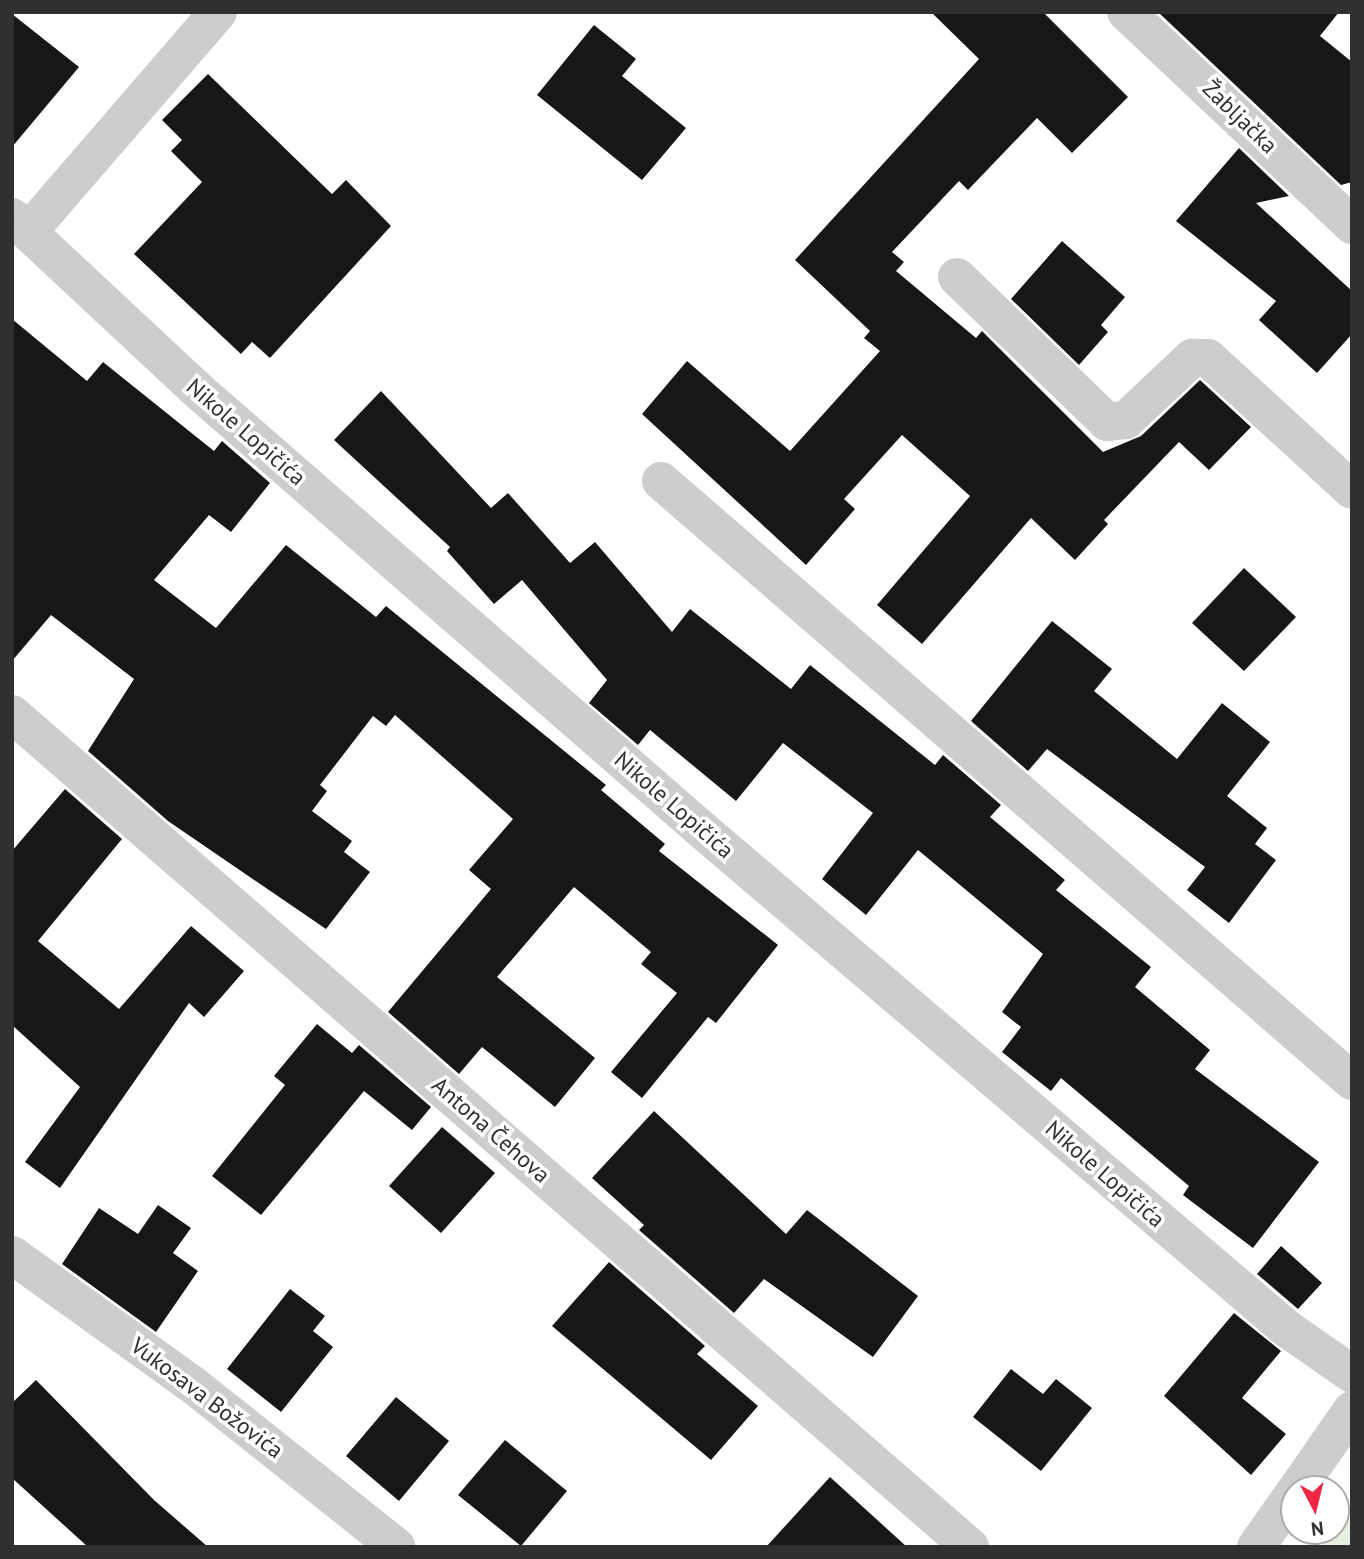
<!DOCTYPE html>
<html>
<head>
<meta charset="utf-8">
<style>
  body { margin:0 }
  #map { position:relative; width:1364px; height:1559px; overflow:hidden; background:#fff; font-family:"PT Sans",sans-serif }
  div>[style] { position:absolute }
  .green>* { inset:0; background:#e7eedd }
  .building>* { inset:0; background:#171717 }
  .street>* { height:38px; margin:-19px; padding:0 19px; transform-origin:19px; border-radius:19px; background:#cdcdcd }
  span { translate:-50% -50%; white-space:nowrap; text-align:center; line-height:1.15; -webkit-text-stroke:7px #fff; paint-order:stroke }
  .street-label { font-size:23px; color:#303030 }
  .frame { position:absolute; inset:0; border:14px solid #303030; pointer-events:none }
  .north { position:absolute; left:1280px; top:1475px; width:70px; height:70px; box-sizing:border-box; background:#fff; border:2px solid #acacac; border-radius:50%; rotate:173deg; font-size:19px; font-weight:700; line-height:28px; text-align:center; color:#303030 }
  .north::after { content:''; display:block; margin:auto; width:24px; height:32px; background:#f12745; clip-path:polygon(50% 0,100% 100%,50% 72%,0 100%) }
</style>
</head>
<body>
<div id="map">
  <div class="green">
    <i style="clip-path:polygon(1352px 1502px,1352px 1547px,1320px 1547px,1336px 1531px)"></i>
  </div>
  <div class="building">
    <i style="clip-path:polygon(931px 12px,1043px 12px,1128px 97px,1072px 153px,1037px 118px,968px 190px,959px 181px,892px 252px,904px 262px,896px 271px,976px 338px,982px 331px,1103px 452px,1141px 436px,1200px 380px,1251px 427px,1209px 470px,1179px 442px,1104px 520px,1108px 524px,1075px 560px,1031px 518px,922px 644px,877px 605px,970px 496px,902px 435px,844px 499px,855px 509px,806px 565px,642px 414px,687px 361px,790px 451px,880px 351px,864px 338px,870px 331px,795px 260px,979px 59px)"></i>
    <i style="clip-path:polygon(1158px 12px,1339px 12px,1320px 36px,1352px 62px,1352px 182px,1341px 185px)"></i>
    <i style="clip-path:polygon(12px 14px,79px 67px,12px 147px)"></i>
    <i style="clip-path:polygon(594px 25px,636px 59px,622px 76px,686px 128px,642px 180px,537px 95px)"></i>
    <i style="clip-path:polygon(208px 74px,332px 194px,346px 180px,391px 226px,270px 358px,252px 342px,241px 354px,134px 254px,202px 182px,171px 151px,182px 140px,162px 120px)"></i>
    <i style="clip-path:polygon(1239px 148px,1289px 196px,1256px 203px,1352px 291px,1352px 334px,1317px 373px,1259px 320px,1276px 301px,1176px 221px)"></i>
    <i style="clip-path:polygon(1062px 241px,1125px 297px,1101px 325px,1108px 332px,1079px 365px,1011px 299px)"></i>
    <i style="clip-path:polygon(12px 319px,87px 381px,103px 362px,214px 451px,222px 441px,270px 483px,231px 532px,209px 515px,154px 580px,216px 628px,286px 545px,376px 617px,386px 606px,606px 785px,601px 790px,665px 844px,659px 851px,778px 945px,716px 1023px,708px 1017px,642px 1098px,611px 1072px,677px 993px,641px 964px,651px 952px,574px 887px,497px 977px,595px 1058px,555px 1107px,482px 1047px,459px 1074px,388px 1012px,491px 889px,469px 870px,513px 819px,395px 715px,386px 726px,373px 716px,320px 785px,327px 791px,312px 811px,352px 841px,344px 852px,370px 872px,326px 929px,168px 821px,88px 751px,134px 679px,51px 615px,12px 661px)"></i>
    <i style="clip-path:polygon(381px 391px,491px 508px,508px 493px,570px 563px,595px 542px,672px 632px,690px 609px,791px 689px,810px 665px,935px 765px,943px 755px,1001px 805px,990px 817px,1065px 880px,1056px 890px,1151px 967px,1135px 987px,1210px 1050px,1195px 1069px,1319px 1162px,1253px 1248px,1183px 1195px,1189px 1186px,1061px 1078px,1051px 1091px,1002px 1052px,1021px 1027px,1002px 1012px,1043px 954px,918px 850px,866px 915px,822px 879px,873px 813px,783px 743px,736px 801px,650px 730px,638px 745px,589px 703px,607px 680px,522px 580px,494px 604px,447px 551px,450px 547px,334px 440px)"></i>
    <i style="clip-path:polygon(1244px 568px,1296px 617px,1244px 671px,1192px 623px)"></i>
    <i style="clip-path:polygon(1052px 621px,1112px 669px,1094px 691px,1177px 759px,1222px 703px,1270px 742px,1227px 796px,1267px 828px,1255px 844px,1276px 860px,1229px 923px,1187px 890px,1205px 867px,1047px 749px,1028px 771px,971px 721px)"></i>
    <i style="clip-path:polygon(65px 789px,122px 839px,38px 941px,119px 1009px,191px 926px,244px 971px,204px 1017px,189px 1003px,60px 1188px,25px 1162px,80px 1087px,12px 1025px,12px 851px)"></i>
    <i style="clip-path:polygon(317px 1024px,352px 1053px,359px 1045px,431px 1107px,412px 1130px,364px 1091px,261px 1215px,212px 1176px,285px 1085px,274px 1076px)"></i>
    <i style="clip-path:polygon(654px 1111px,786px 1234px,807px 1210px,918px 1296px,873px 1357px,764px 1279px,734px 1313px,639px 1230px,644px 1225px,592px 1178px)"></i>
    <i style="clip-path:polygon(442px 1127px,495px 1173px,441px 1233px,389px 1186px)"></i>
    <i style="clip-path:polygon(158px 1205px,191px 1228px,173px 1253px,198px 1271px,156px 1332px,62px 1264px,99px 1208px,138px 1234px)"></i>
    <i style="clip-path:polygon(1281px 1246px,1322px 1283px,1298px 1309px,1257px 1274px)"></i>
    <i style="clip-path:polygon(609px 1262px,705px 1346px,697px 1354px,758px 1406px,711px 1460px,552px 1326px)"></i>
    <i style="clip-path:polygon(290px 1289px,325px 1316px,313px 1331px,333px 1347px,281px 1412px,227px 1369px)"></i>
    <i style="clip-path:polygon(1234px 1313px,1281px 1351px,1242px 1398px,1286px 1434px,1251px 1475px,1164px 1396px)"></i>
    <i style="clip-path:polygon(1011px 1369px,1043px 1394px,1056px 1379px,1092px 1408px,1041px 1471px,973px 1417px)"></i>
    <i style="clip-path:polygon(36px 1380px,154px 1500px,208px 1547px,88px 1547px,12px 1478px,12px 1403px)"></i>
    <i style="clip-path:polygon(396px 1397px,449px 1441px,399px 1501px,346px 1456px)"></i>
    <i style="clip-path:polygon(505px 1440px,567px 1491px,521px 1546px,458px 1495px)"></i>
    <i style="clip-path:polygon(830px 1477px,907px 1547px,766px 1547px)"></i>
  </div>
  <div class="street">
    <i style="left:1126px;top:12px;width:311px;rotate:43.3deg"></i>
    <i style="left:12px;top:217px;width:249px;rotate:43deg"></i>
    <i style="left:194px;top:387px;width:673px;rotate:41.08deg"></i>
    <i style="left:701px;top:829px;width:769px;rotate:40.46deg"></i>
    <i style="left:1286px;top:1328px;width:80px;rotate:34.9deg"></i>
    <i style="left:29px;top:231px;width:289px;rotate:-49.2deg"></i>
    <i style="left:957px;top:277px;width:209px;rotate:44deg"></i>
    <i style="left:1107px;top:422px;width:19px;rotate:-6deg"></i>
    <i style="left:1126px;top:420px;width:91px;rotate:-43.2deg"></i>
    <i style="left:1192px;top:358px;width:16px"></i>
    <i style="left:1208px;top:358px;width:195px;rotate:42.5deg"></i>
    <i style="left:661px;top:481px;width:915px;rotate:40.97deg"></i>
    <i style="left:12px;top:714px;width:1270px;rotate:41.01deg"></i>
    <i style="left:12px;top:1255px;width:223px;rotate:35.7deg"></i>
    <i style="left:193px;top:1385px;width:260px;rotate:38.5deg"></i>
    <i style="left:1297px;top:1489px;width:96px;rotate:-55.2deg"></i>
    <i style="left:1256px;top:1547px;width:66px;rotate:-54.9deg"></i>
  </div>
  <div class="street-label">
    <span style="left:1240px;top:117px;rotate:44deg">Žabljačka</span>
    <span style="left:246px;top:432px;rotate:41deg">Nikole Lopičića</span>
    <span style="left:674px;top:805px;rotate:41deg">Nikole Lopičića</span>
    <span style="left:491px;top:1130px;rotate:41deg">Antona Čehova</span>
    <span style="left:1105px;top:1174px;rotate:41deg">Nikole Lopičića</span>
    <span style="left:207px;top:1398px;rotate:37deg">Vukosava Božovića</span>
  </div>
  <div class="frame"></div>
  <div class="north">N</div>
</div>
</body>
</html>
